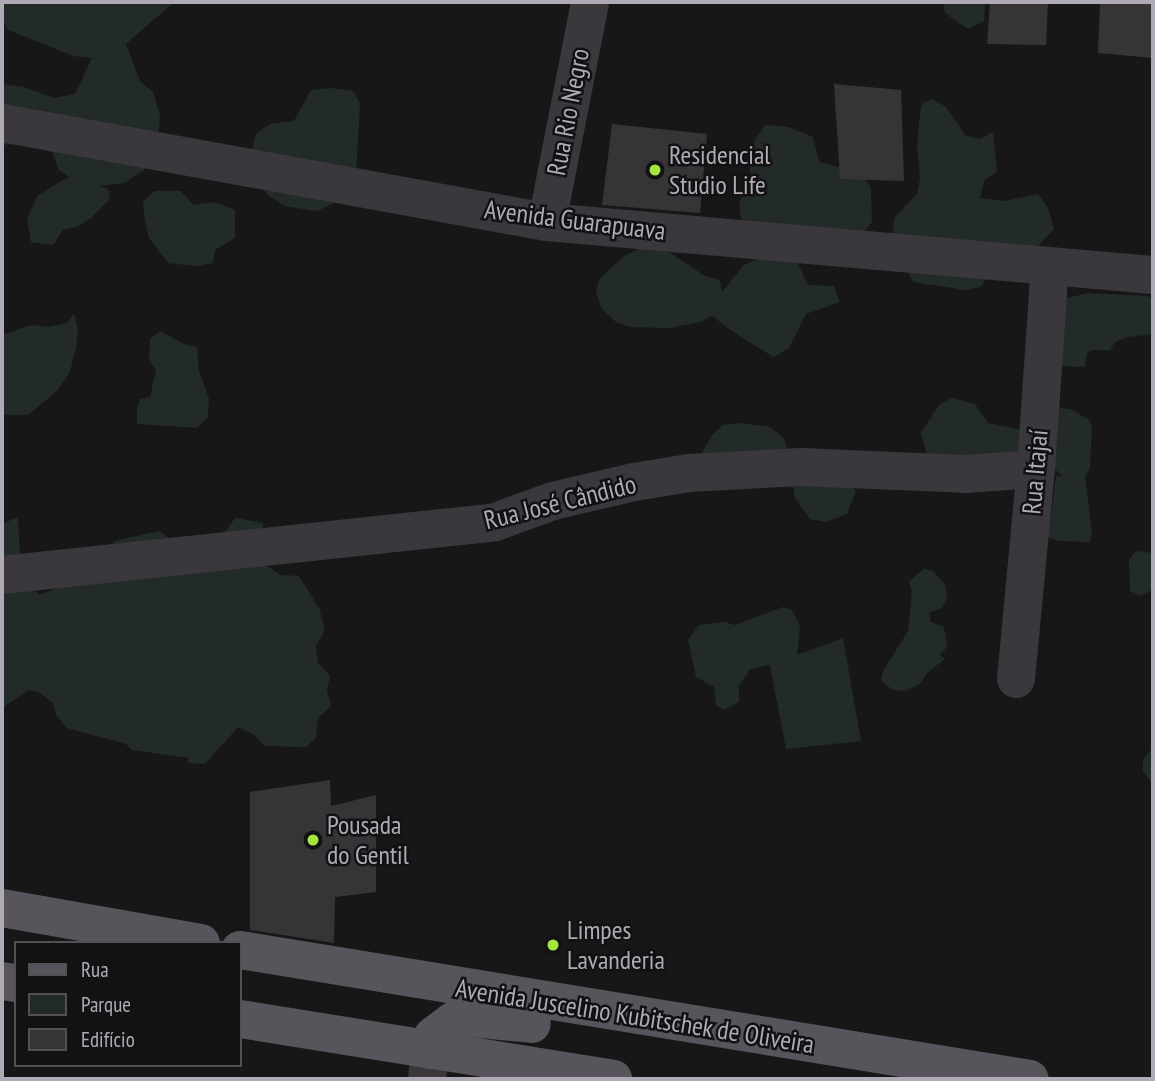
<!DOCTYPE html>
<html>
<head>
<meta charset="utf-8">
<style>
  body { margin:0 }
  #map { position:relative; width:1155px; height:1081px; overflow:hidden; background:#181718; font-family:"PT Sans Narrow",sans-serif }
  div>[style] { position:absolute }
  .green>* { inset:0; background:#232b29 }
  .building>* { inset:0; background:#373437 }
  .minor>* { height:38px; margin:-19px; padding:0 19px; transform-origin:19px; border-radius:19px; background:#3b383d }
  .major>* { height:38px; margin:-19px; padding:0 19px; transform-origin:19px; border-radius:19px; background:#58545c }
  .dots>* { width:19px; height:19px; translate:-50% -50%; box-sizing:border-box; border:4px solid #131213; border-radius:50% }
  span { translate:-50% -50%; white-space:nowrap; text-align:center; line-height:1.15; -webkit-text-stroke:5px #131213; paint-order:stroke }
  .street-label { font-size:26px; color:#b0aab7 }
  .poi-label { font-size:26px; color:#b0aab7 }
  .left { translate:0 -50%; text-align:left }
  .frame { position:absolute; inset:0; border:4px solid #b0aab7; pointer-events:none }
  .legend { position:absolute; left:14px; top:941px; width:228px; height:126px; box-sizing:border-box; background:#131213; border:2px solid #524f55; margin:0; padding:9px 12px; list-style:none; font-size:21px; color:#b0aab7 }
  .legend li { display:flex; align-items:center; gap:14px; height:35px }
  .legend b { width:35px; border:2px solid #524f55 }
</style>
</head>
<body>
<div id="map">
  <div class="green">
    <i style="clip-path:polygon(2px 2px,174px 2px,126px 44px,140px 81px,153px 92px,160px 115px,158px 141px,144px 170px,124px 183px,100px 186px,108px 189px,110px 199px,91px 218px,79px 226px,63px 230px,53px 245px,31px 242px,27px 219px,37px 196px,63px 180px,70px 178px,58px 169px,53px 153px,32px 143px,2px 145px,2px 84px,24px 87px,54px 98px,75px 94px,92px 58px,73px 56px,8px 30px,2px 19px)"></i>
    <i style="clip-path:polygon(943px 2px,985px 2px,984px 21px,968px 29px,945px 13px)"></i>
    <i style="clip-path:polygon(330px 88px,353px 91px,360px 103px,356px 174px,336px 202px,317px 211px,284px 206px,267px 194px,248px 167px,256px 134px,270px 124px,294px 121px,311px 90px)"></i>
    <i style="clip-path:polygon(933px 99px,946px 107px,966px 136px,980px 139px,993px 132px,997px 171px,984px 181px,980px 198px,1004px 201px,1038px 194px,1048px 208px,1054px 229px,1022px 263px,990px 273px,981px 287px,965px 290px,913px 282px,892px 243px,894px 218px,917px 194px,920px 178px,917px 147px,920px 113px,922px 103px)"></i>
    <i style="clip-path:polygon(765px 125px,789px 127px,813px 137px,819px 162px,863px 173px,871px 189px,872px 222px,861px 235px,757px 240px,741px 219px,739px 203px,751px 178px,749px 158px,755px 140px)"></i>
    <i style="clip-path:polygon(155px 191px,181px 191px,193px 205px,214px 202px,235px 210px,235px 238px,215px 250px,213px 263px,195px 266px,168px 263px,149px 238px,145px 220px,143px 201px)"></i>
    <i style="clip-path:polygon(660px 246px,705px 276px,720px 280px,722px 292px,744px 265px,756px 259px,795px 258px,808px 285px,834px 286px,840px 302px,806px 314px,789px 348px,774px 357px,742px 338px,712px 316px,700px 322px,670px 328px,630px 327px,616px 322px,602px 309px,596px 293px,599px 279px,624px 256px,638px 249px)"></i>
    <i style="clip-path:polygon(1089px 293px,1147px 296px,1153px 299px,1153px 334px,1128px 337px,1115px 342px,1110px 350px,1092px 350px,1087px 353px,1085px 367px,1058px 366px,1066px 298px)"></i>
    <i style="clip-path:polygon(74px 313px,78px 329px,76px 348px,70px 372px,57px 391px,28px 415px,2px 415px,2px 335px,31px 325px,49px 327px,67px 323px)"></i>
    <i style="clip-path:polygon(160px 331px,186px 345px,197px 347px,199px 371px,209px 399px,208px 417px,197px 428px,137px 424px,137px 409px,140px 399px,150px 397px,156px 370px,149px 360px,150px 339px)"></i>
    <i style="clip-path:polygon(952px 398px,975px 404px,988px 423px,1038px 433px,1058px 408px,1070px 409px,1088px 419px,1092px 426px,1090px 468px,1085px 477px,1092px 532px,1090px 542px,1059px 541px,1048px 537px,1056px 476px,1063px 476px,1049px 464px,1036px 469px,932px 472px,921px 433px,939px 405px)"></i>
    <i style="clip-path:polygon(739px 423px,770px 427px,784px 438px,789px 457px,773px 487px,744px 486px,700px 456px,713px 434px,723px 425px)"></i>
    <i style="clip-path:polygon(837px 467px,856px 491px,847px 514px,826px 522px,810px 519px,795px 498px,793px 485px)"></i>
    <i style="clip-path:polygon(18px 517px,21px 573px,30px 587px,40px 595px,54px 589px,117px 540px,160px 531px,171px 540px,221px 538px,235px 518px,263px 523px,263px 563px,281px 575px,299px 576px,319px 608px,325px 630px,316px 646px,318px 663px,330px 676px,327px 690px,331px 706px,318px 718px,316px 738px,306px 747px,264px 746px,253px 734px,238px 727px,205px 764px,187px 763px,189px 758px,132px 750px,126px 744px,67px 728px,56px 715px,53px 703px,39px 692px,28px 690px,2px 708px,2px 524px)"></i>
    <i style="clip-path:polygon(1143px 551px,1153px 554px,1153px 589px,1141px 596px,1130px 591px,1129px 560px,1135px 552px)"></i>
    <i style="clip-path:polygon(924px 569px,933px 571px,945px 584px,947px 597px,942px 608px,929px 613px,931px 622px,944px 627px,947px 647px,940px 655px,945px 659px,928px 672px,920px 684px,905px 691px,893px 690px,881px 681px,883px 671px,908px 631px,912px 591px,909px 581px)"></i>
    <i style="clip-path:polygon(783px 607px,792px 610px,800px 626px,797px 655px,843px 638px,861px 741px,786px 749px,770px 665px,750px 669px,739px 686px,739px 702px,723px 710px,716px 705px,714px 687px,696px 677px,688px 640px,699px 625px,724px 622px,735px 625px)"></i>
    <i style="clip-path:polygon(1153px 748px,1153px 784px,1143px 771px,1143px 759px)"></i>
  </div>
  <div class="building">
    <i style="clip-path:polygon(990px 2px,1048px 2px,1046px 45px,987px 44px)"></i>
    <i style="clip-path:polygon(1100px 2px,1153px 2px,1153px 58px,1098px 53px)"></i>
    <i style="clip-path:polygon(834px 84px,901px 90px,904px 181px,840px 179px)"></i>
    <i style="clip-path:polygon(612px 124px,707px 134px,700px 213px,602px 205px)"></i>
    <i style="clip-path:polygon(330px 780px,331px 806px,376px 795px,376px 892px,335px 897px,334px 943px,250px 930px,250px 792px)"></i>
  </div>
  <div class="minor">
    <i style="left:2px;top:123px;width:554px;rotate:10.3deg"></i>
    <i style="left:547px;top:222px;width:608px;rotate:5deg"></i>
    <i style="left:547px;top:222px;width:224px;rotate:-78.9deg"></i>
    <i style="left:2px;top:575px;width:496px;rotate:-6.1deg"></i>
    <i style="left:495px;top:522px;width:62px;rotate:-19.9deg"></i>
    <i style="left:553px;top:501px;width:83px;rotate:-13.2deg"></i>
    <i style="left:634px;top:482px;width:56px;rotate:-9.3deg"></i>
    <i style="left:689px;top:473px;width:112px;rotate:-3.1deg"></i>
    <i style="left:801px;top:467px;width:164px;rotate:2.4deg"></i>
    <i style="left:965px;top:474px;width:71px;rotate:-4deg"></i>
    <i style="left:1016px;top:679px;width:211px;rotate:-84.6deg"></i>
    <i style="left:1036px;top:469px;width:203px;rotate:-86.1deg"></i>
    <i style="left:427px;top:1079px;width:29px;rotate:-84deg"></i>
  </div>
  <div class="major">
    <i style="left:2px;top:908px;width:202px;rotate:10deg"></i>
    <i style="left:240px;top:950px;width:800px;rotate:9.27deg"></i>
    <i style="left:2px;top:981px;width:14px;rotate:8deg"></i>
    <i style="left:240px;top:1019px;width:378px;rotate:9.1deg"></i>
    <i style="left:430px;top:1050px;width:14px;rotate:-78deg"></i>
    <i style="left:433px;top:1036px;width:25px;rotate:-37deg"></i>
    <i style="left:453px;top:1021px;width:18px;rotate:-9deg"></i>
    <i style="left:471px;top:1018px;width:61px;rotate:5.6deg"></i>
  </div>
  <div class="dots">
    <i style="left:655px;top:170px;background:#a4e542"></i>
    <i style="left:313px;top:840px;background:#a4e542"></i>
    <i style="left:553px;top:945px;background:#a4e542"></i>
  </div>
  <div class="street-label">
    <span style="left:568px;top:112px;rotate:-79deg">Rua Rio Negro</span>
    <span style="left:575px;top:220px;rotate:7deg">Avenida Guarapuava</span>
    <span style="left:1035px;top:472px;rotate:-85deg">Rua Itajaí</span>
    <span style="left:560px;top:502px;rotate:-14deg">Rua José Cândido</span>
    <span style="left:635px;top:1016px;rotate:9deg">Avenida Juscelino Kubitschek de Oliveira</span>
  </div>
  <div class="poi-label">
    <span class="left" style="left:669px;top:170px">Residencial<br>Studio Life</span>
    <span class="left" style="left:327px;top:840px">Pousada<br>do Gentil</span>
    <span class="left" style="left:567px;top:945px">Limpes<br>Lavanderia</span>
  </div>
  <div class="frame"></div>
  <ul class="legend">
  <li><b style="height:9px;background:#58545c"></b>Rua</li>
  <li><b style="height:19px;background:#232b29"></b>Parque</li>
  <li><b style="height:19px;background:#373437"></b>Edifício</li>
  </ul>
</div>
</body>
</html>
